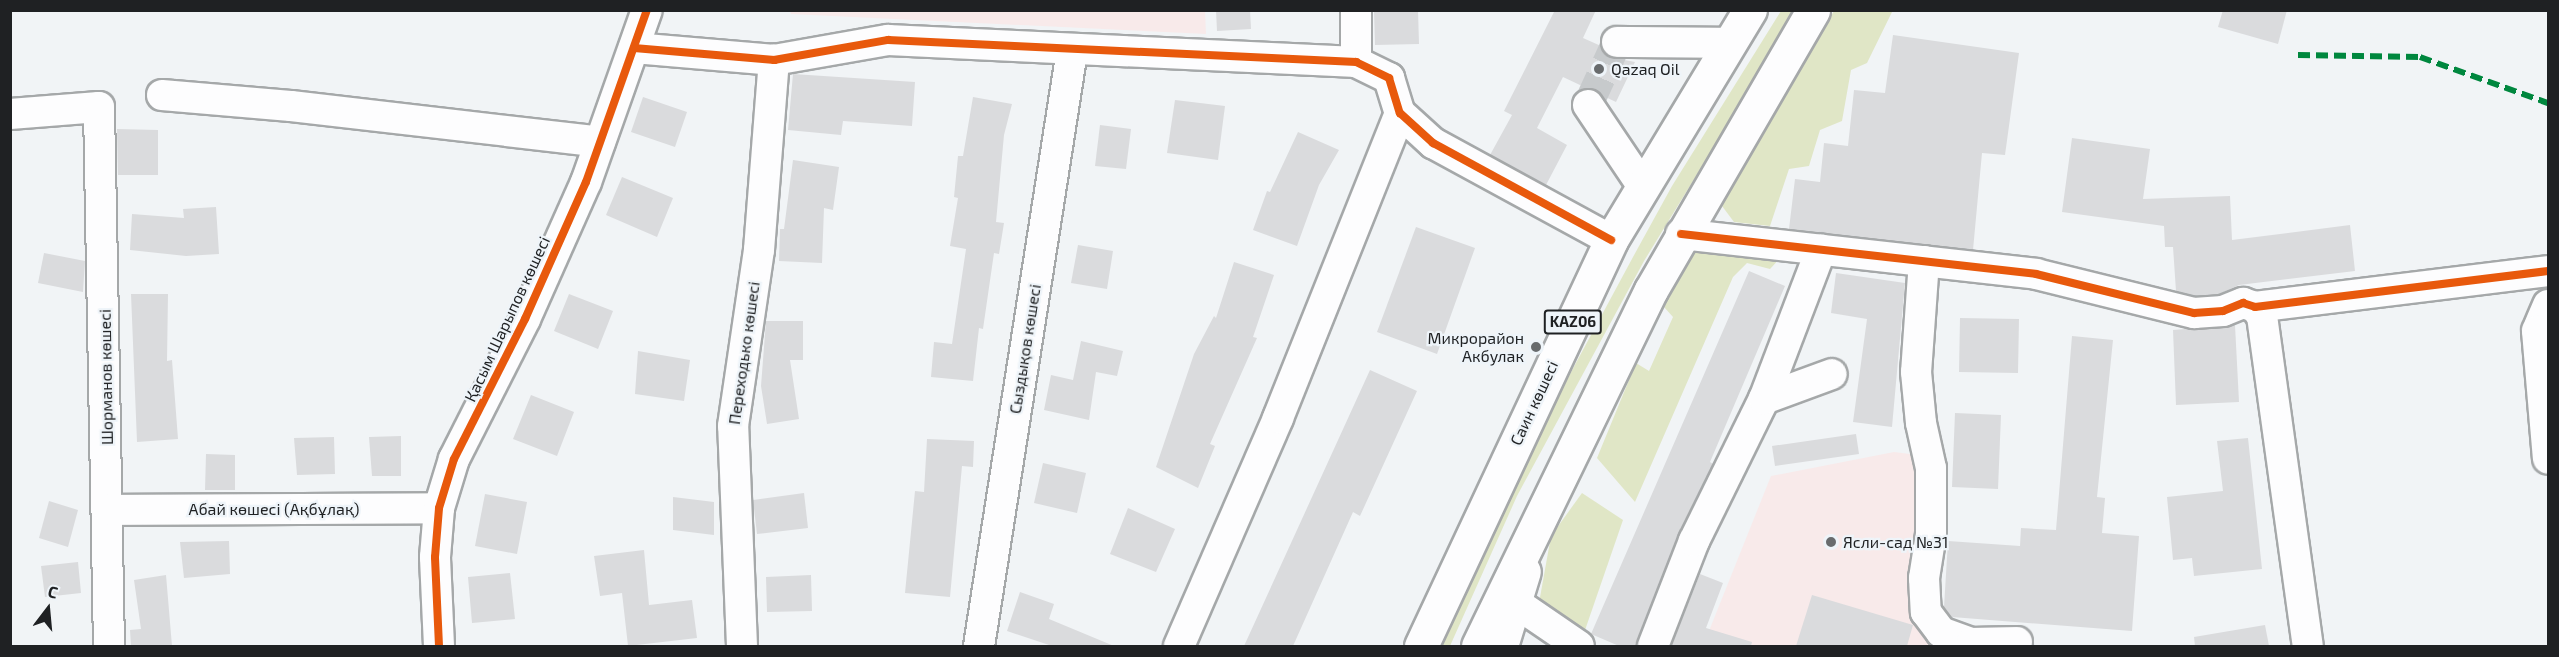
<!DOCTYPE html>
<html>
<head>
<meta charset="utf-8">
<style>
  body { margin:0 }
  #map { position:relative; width:2559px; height:657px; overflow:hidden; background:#f1f4f6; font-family:"Exo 2",sans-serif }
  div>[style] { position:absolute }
  .education>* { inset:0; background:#f8eaea }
  .green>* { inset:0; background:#e0e6c6 }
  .building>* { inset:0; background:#dadbdd }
  .minor-tunnel>* { height:30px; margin-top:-15px; transform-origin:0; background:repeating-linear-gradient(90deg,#c7cacc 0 30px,transparent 0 45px) }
  .roads { filter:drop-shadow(2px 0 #a5a8a9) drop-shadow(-2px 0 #a5a8a9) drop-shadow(0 2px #a5a8a9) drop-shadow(0 -2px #a5a8a9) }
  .minor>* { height:30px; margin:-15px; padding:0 15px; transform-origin:15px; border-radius:15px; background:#fdfdfe }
  .major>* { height:33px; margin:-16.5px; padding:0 16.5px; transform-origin:16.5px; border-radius:16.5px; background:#fdfdfe }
  .highway>* { height:33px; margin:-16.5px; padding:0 16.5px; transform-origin:16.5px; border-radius:16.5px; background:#fdfdfe }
  .quiet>* { height:6px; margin-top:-3px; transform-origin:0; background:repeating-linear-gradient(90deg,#00873e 0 12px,transparent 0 18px) }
  .cycleway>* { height:8px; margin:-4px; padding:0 4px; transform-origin:4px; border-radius:4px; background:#e8590c }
  .dots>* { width:16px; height:16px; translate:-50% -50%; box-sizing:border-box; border:3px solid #eef4f9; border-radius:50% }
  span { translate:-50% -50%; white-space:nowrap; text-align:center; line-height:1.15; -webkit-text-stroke:4.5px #eef4f9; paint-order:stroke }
  .shield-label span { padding:2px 4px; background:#eef4f9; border:2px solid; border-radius:4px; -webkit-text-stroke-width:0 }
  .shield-label { font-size:15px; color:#1f2123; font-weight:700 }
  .poi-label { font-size:16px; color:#1f2123 }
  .left { translate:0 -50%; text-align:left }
  .right { translate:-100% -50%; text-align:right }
  .street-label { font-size:16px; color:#1f2123 }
  .frame { position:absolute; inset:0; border:12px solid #1f2123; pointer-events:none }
  .north { position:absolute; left:18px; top:579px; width:60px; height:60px; -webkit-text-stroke:4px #eef4f9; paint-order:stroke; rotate:16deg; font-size:16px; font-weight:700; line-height:24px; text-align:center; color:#1f2123 }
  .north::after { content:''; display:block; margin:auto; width:21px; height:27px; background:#1f2123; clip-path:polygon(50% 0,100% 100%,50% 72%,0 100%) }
</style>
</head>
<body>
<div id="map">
  <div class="education">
    <i style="clip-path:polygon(790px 11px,1205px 11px,1206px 34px,791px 14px)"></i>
    <i style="clip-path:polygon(1894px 452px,1910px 454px,1922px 467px,1941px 646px,1703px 646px,1771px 476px)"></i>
  </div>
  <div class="green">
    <i style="clip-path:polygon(1890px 10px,1892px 12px,1867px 63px,1851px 70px,1842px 121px,1820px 130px,1809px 166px,1789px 169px,1770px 226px,1734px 222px,1716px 198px,1834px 11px)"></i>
    <i style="clip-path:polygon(1781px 11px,1797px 11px,1644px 261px,1517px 496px,1450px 646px,1439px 646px,1506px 493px,1633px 257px,1672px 186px)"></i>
    <i style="clip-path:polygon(1703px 243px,1783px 255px,1770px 269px,1747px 263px,1733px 277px,1635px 502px,1597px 458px,1636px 363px,1649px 371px,1673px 317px,1664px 307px,1694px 251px)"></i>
    <i style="clip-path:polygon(1582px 493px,1623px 520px,1584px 633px,1539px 603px,1551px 536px)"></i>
  </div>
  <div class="building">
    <i style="clip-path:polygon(1216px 10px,1250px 10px,1251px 29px,1217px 31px)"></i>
    <i style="clip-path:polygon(1418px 10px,1419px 44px,1375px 45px,1374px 11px)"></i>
    <i style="clip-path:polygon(1555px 10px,1596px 10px,1583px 38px,1601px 46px,1609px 57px,1635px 62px,1616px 102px,1563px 77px,1537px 128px,1567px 145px,1546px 185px,1490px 155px,1512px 115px,1504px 111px)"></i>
    <i style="clip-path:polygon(2223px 10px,2287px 10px,2278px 44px,2218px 27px)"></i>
    <i style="clip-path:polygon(1893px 35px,2019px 53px,2005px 155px,1982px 153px,1973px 250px,1789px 229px,1795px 179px,1820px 182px,1824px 143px,1848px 146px,1854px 90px,1885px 93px)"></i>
    <i style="clip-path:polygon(793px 74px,915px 82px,912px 126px,843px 121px,841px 135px,788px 130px)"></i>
    <i style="clip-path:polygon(643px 97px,687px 112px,675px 147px,631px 132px)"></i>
    <i style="clip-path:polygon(973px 97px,1012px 104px,1004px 135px,996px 222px,1004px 223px,999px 254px,994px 253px,983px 329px,979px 328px,973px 381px,931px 377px,934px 342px,952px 344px,966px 249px,950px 246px,958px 198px,954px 197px,958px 156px,963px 156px)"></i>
    <i style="clip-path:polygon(1175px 100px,1225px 106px,1218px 160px,1167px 153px)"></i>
    <i style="clip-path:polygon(1100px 125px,1131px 129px,1126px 169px,1095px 166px)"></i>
    <i style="clip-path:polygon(117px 129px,158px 130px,158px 175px,118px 175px)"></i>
    <i style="clip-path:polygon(1298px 132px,1339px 150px,1319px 185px,1297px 246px,1253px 230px,1267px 191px,1270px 192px)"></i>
    <i style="clip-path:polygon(2072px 138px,2150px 149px,2143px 199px,2230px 196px,2232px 240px,2350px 225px,2355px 271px,2239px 285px,2219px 294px,2196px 296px,2176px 291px,2173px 247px,2165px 247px,2164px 226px,2062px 212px)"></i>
    <i style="clip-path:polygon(793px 160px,839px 167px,833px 210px,824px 208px,822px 263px,779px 261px,780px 229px,784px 229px)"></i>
    <i style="clip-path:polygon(622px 177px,673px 198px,657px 237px,606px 215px)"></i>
    <i style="clip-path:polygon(216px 207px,219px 254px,186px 256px,130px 250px,132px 214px,184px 218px,183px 209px)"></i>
    <i style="clip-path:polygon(1416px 227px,1475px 248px,1437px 354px,1377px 332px)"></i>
    <i style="clip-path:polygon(1078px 245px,1113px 251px,1107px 289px,1071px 283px)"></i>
    <i style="clip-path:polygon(44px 253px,85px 261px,83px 292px,38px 283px)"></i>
    <i style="clip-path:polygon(1234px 262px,1274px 275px,1253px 337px,1257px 338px,1210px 444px,1215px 446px,1198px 488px,1156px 467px,1194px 354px,1214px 316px,1216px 318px)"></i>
    <i style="clip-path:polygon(1749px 271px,1785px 286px,1710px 462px,1713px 464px,1678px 535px,1636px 646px,1619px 646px,1591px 634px)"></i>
    <i style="clip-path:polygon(1836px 273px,1905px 283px,1892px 427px,1853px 422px,1867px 319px,1831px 313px)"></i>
    <i style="clip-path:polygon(131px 294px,168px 294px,167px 361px,172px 360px,178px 439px,137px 442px)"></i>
    <i style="clip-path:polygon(569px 294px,613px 311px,598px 349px,554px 331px)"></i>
    <i style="clip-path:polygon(1960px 318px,2019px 319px,2018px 373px,1959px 372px)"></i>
    <i style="clip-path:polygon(766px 321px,803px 321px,803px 360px,790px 360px,799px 419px,767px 424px,761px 386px)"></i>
    <i style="clip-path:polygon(2235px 325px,2239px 402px,2176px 405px,2173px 330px)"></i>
    <i style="clip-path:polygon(2072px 336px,2113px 340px,2097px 497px,2105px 498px,2102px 533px,2139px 536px,2132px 631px,1952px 617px,1944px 607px,1948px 541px,2020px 546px,2021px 528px,2056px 530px)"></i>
    <i style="clip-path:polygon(1081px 341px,1123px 351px,1117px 376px,1096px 372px,1089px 420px,1044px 410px,1051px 375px,1073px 380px)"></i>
    <i style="clip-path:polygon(638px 351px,690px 360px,684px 401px,635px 394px)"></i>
    <i style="clip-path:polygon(1370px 370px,1417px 391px,1360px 516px,1353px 512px,1293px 646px,1244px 646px)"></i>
    <i style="clip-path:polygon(531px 395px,574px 412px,557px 456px,513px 439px)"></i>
    <i style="clip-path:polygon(1955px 413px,2001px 415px,1998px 489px,1952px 487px)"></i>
    <i style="clip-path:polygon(1856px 434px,1859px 454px,1775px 466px,1772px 446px)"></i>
    <i style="clip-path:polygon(401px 436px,401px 476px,372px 476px,369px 437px)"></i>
    <i style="clip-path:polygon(334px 437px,335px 474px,297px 475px,294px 438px)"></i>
    <i style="clip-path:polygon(2248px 438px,2262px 569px,2194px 576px,2192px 558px,2173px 560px,2167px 497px,2223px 491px,2217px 441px)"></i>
    <i style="clip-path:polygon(927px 439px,974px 441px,973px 467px,962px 466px,950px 597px,905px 593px,915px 491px,924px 492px)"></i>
    <i style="clip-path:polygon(206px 454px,235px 455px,235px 490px,205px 490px)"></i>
    <i style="clip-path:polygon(1043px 463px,1086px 473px,1077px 513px,1034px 503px)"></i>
    <i style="clip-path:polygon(804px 493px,808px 528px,757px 534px,753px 500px)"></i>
    <i style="clip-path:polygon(485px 494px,527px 502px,517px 554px,475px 546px)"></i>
    <i style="clip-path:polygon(673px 497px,714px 502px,714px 535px,673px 530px)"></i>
    <i style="clip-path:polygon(49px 501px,78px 510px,68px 547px,39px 538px)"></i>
    <i style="clip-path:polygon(1128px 508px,1175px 529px,1156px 572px,1110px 554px)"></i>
    <i style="clip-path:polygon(229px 541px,230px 574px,184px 578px,180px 542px)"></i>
    <i style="clip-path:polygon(644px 550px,649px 605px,692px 600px,697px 638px,628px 646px,622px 593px,600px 596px,594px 556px)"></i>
    <i style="clip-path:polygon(78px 562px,81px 593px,45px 597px,41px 566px)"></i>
    <i style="clip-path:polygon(510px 573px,515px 619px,472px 623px,468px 577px)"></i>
    <i style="clip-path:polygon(1700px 574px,1723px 583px,1706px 628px,1752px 642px,1751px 646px,1671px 646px)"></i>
    <i style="clip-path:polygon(166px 575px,172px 646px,131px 646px,130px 630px,141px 629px,134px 580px)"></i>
    <i style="clip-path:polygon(811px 575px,812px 611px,767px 612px,766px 577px)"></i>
    <i style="clip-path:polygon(1020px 592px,1054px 604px,1049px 619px,1114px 646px,1052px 646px,1007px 631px)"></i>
    <i style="clip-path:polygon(1812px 595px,1913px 625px,1907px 646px,1796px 646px)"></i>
    <i style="clip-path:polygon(2265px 625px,2269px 646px,2195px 646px,2194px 637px)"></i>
  </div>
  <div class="minor-tunnel">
    <i style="left:1588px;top:105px;width:69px;rotate:-65.3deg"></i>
  </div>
  <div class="roads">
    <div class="minor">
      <i style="left:1356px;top:10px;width:52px;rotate:90deg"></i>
      <i style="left:1617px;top:42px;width:112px;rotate:0.5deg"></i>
      <i style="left:634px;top:48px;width:141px;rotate:4.9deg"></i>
      <i style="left:774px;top:60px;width:116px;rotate:-10deg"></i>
      <i style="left:888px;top:40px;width:469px;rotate:2.7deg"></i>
      <i style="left:1356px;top:62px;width:37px;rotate:26deg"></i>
      <i style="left:1389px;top:78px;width:37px;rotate:73deg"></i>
      <i style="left:1400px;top:113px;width:45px;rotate:42.3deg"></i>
      <i style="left:1433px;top:143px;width:203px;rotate:28.6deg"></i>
      <i style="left:162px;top:95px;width:129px;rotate:4.9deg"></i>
      <i style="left:291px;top:106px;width:311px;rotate:6.6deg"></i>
      <i style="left:1588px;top:105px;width:99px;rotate:56.1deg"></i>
      <i style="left:10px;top:114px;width:89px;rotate:-4.5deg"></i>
      <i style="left:99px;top:107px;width:539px;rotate:88.94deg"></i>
      <i style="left:1681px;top:234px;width:357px;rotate:6.4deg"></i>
      <i style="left:2036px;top:274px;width:163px;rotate:13.9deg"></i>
      <i style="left:2194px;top:313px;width:29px;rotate:-4deg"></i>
      <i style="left:2223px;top:311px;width:22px;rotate:-22deg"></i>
      <i style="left:2243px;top:303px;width:13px;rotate:18deg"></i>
      <i style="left:2255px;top:307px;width:295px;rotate:-7deg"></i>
      <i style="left:1924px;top:261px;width:111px;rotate:94.1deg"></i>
      <i style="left:1916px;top:372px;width:51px;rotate:84.4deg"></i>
      <i style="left:1921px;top:423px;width:46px;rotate:77.5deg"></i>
      <i style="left:1931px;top:468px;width:66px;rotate:90deg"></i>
      <i style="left:1931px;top:534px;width:45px;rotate:99deg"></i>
      <i style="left:1924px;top:578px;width:34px;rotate:87deg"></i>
      <i style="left:1926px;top:612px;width:25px;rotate:53deg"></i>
      <i style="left:1941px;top:632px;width:33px;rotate:20deg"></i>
      <i style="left:1972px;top:643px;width:45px;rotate:-1.3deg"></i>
      <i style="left:2548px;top:305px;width:28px;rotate:113deg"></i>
      <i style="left:2537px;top:331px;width:128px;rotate:85.1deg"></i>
      <i style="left:2255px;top:307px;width:11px;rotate:52deg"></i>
      <i style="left:2262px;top:316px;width:333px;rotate:82.1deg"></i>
      <i style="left:1764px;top:399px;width:72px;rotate:-20.2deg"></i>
      <i style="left:109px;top:510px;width:330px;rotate:-0.3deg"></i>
      <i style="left:1516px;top:603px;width:76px;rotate:34.3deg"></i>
      <i style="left:439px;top:646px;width:89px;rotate:-92.6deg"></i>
      <i style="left:435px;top:557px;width:49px;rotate:-85.3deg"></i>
      <i style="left:439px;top:508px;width:51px;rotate:-73deg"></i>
      <i style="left:454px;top:459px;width:157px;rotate:-63.1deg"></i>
      <i style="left:525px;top:319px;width:150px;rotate:-66deg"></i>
      <i style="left:586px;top:182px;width:182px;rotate:-70.5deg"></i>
      <i style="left:742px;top:646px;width:220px;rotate:-92.3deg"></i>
      <i style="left:733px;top:426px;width:178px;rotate:-81.6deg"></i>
      <i style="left:759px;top:250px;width:191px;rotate:-85.5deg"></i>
      <i style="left:979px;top:646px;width:602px;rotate:-81.12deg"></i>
      <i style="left:1179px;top:646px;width:249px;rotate:-66.5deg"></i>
      <i style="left:1278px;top:418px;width:328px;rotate:-68.2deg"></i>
      <i style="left:1653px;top:646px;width:113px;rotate:-68.7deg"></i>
      <i style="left:1694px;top:541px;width:158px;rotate:-63.8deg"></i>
      <i style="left:1764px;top:399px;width:160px;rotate:-69.1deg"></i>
    </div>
    <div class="major">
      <i style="left:1501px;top:646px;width:78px;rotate:-73deg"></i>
    </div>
    <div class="highway">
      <i style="left:1421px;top:646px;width:448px;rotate:-64.9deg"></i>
      <i style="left:1611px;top:240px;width:269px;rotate:-58.9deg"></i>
      <i style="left:1478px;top:646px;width:396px;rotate:-64.1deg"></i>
      <i style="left:1651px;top:290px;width:323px;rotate:-59.9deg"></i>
    </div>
  </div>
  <div class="quiet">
    <i style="left:2298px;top:55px;width:122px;rotate:0.9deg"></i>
    <i style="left:2420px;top:57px;width:136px;rotate:19.8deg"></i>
  </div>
  <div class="cycleway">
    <i style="left:634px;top:48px;width:141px;rotate:4.9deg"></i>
    <i style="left:774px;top:60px;width:116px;rotate:-10deg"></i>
    <i style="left:888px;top:40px;width:469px;rotate:2.7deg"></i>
    <i style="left:1356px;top:62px;width:37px;rotate:26deg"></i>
    <i style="left:1389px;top:78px;width:37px;rotate:73deg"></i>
    <i style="left:1400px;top:113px;width:45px;rotate:42.3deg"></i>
    <i style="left:1433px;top:143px;width:203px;rotate:28.6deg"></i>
    <i style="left:1681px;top:234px;width:357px;rotate:6.4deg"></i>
    <i style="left:2036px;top:274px;width:163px;rotate:13.9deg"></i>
    <i style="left:2194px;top:313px;width:29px;rotate:-4deg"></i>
    <i style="left:2223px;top:311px;width:22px;rotate:-22deg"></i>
    <i style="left:2243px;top:303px;width:13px;rotate:18deg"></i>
    <i style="left:2255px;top:307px;width:295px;rotate:-7deg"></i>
    <i style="left:439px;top:646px;width:89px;rotate:-92.6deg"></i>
    <i style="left:435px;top:557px;width:49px;rotate:-85.3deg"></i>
    <i style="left:439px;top:508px;width:51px;rotate:-73deg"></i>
    <i style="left:454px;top:459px;width:157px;rotate:-63.1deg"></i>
    <i style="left:525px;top:319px;width:150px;rotate:-66deg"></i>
    <i style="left:586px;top:182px;width:182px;rotate:-70.5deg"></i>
  </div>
  <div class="dots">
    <i style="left:1599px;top:69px;background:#686b6d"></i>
    <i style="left:1536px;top:347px;background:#686b6d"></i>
    <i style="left:1831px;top:542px;background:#686b6d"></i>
  </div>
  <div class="shield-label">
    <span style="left:1573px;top:322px">KАZ06</span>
  </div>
  <div class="poi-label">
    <span class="left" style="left:1611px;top:69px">Qazaq Oil</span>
    <span class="right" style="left:1524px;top:347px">Микрорайон<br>Акбулак</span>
    <span class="left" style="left:1843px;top:542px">Ясли-сад №31</span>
  </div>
  <div class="street-label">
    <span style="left:507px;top:319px;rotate:-65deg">Қасым Шарыпов көшесі</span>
    <span style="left:1025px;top:349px;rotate:-81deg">Сыздықов көшесі</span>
    <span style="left:744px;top:353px;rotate:-82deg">Переходько көшесі</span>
    <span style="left:106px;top:377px;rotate:-91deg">Шорманов көшесі</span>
    <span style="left:1534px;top:403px;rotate:-65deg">Саин көшесі</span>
    <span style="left:274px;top:509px">Абай көшесі (Ақбұлақ)</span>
  </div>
  <div class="frame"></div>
  <div class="north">С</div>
</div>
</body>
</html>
